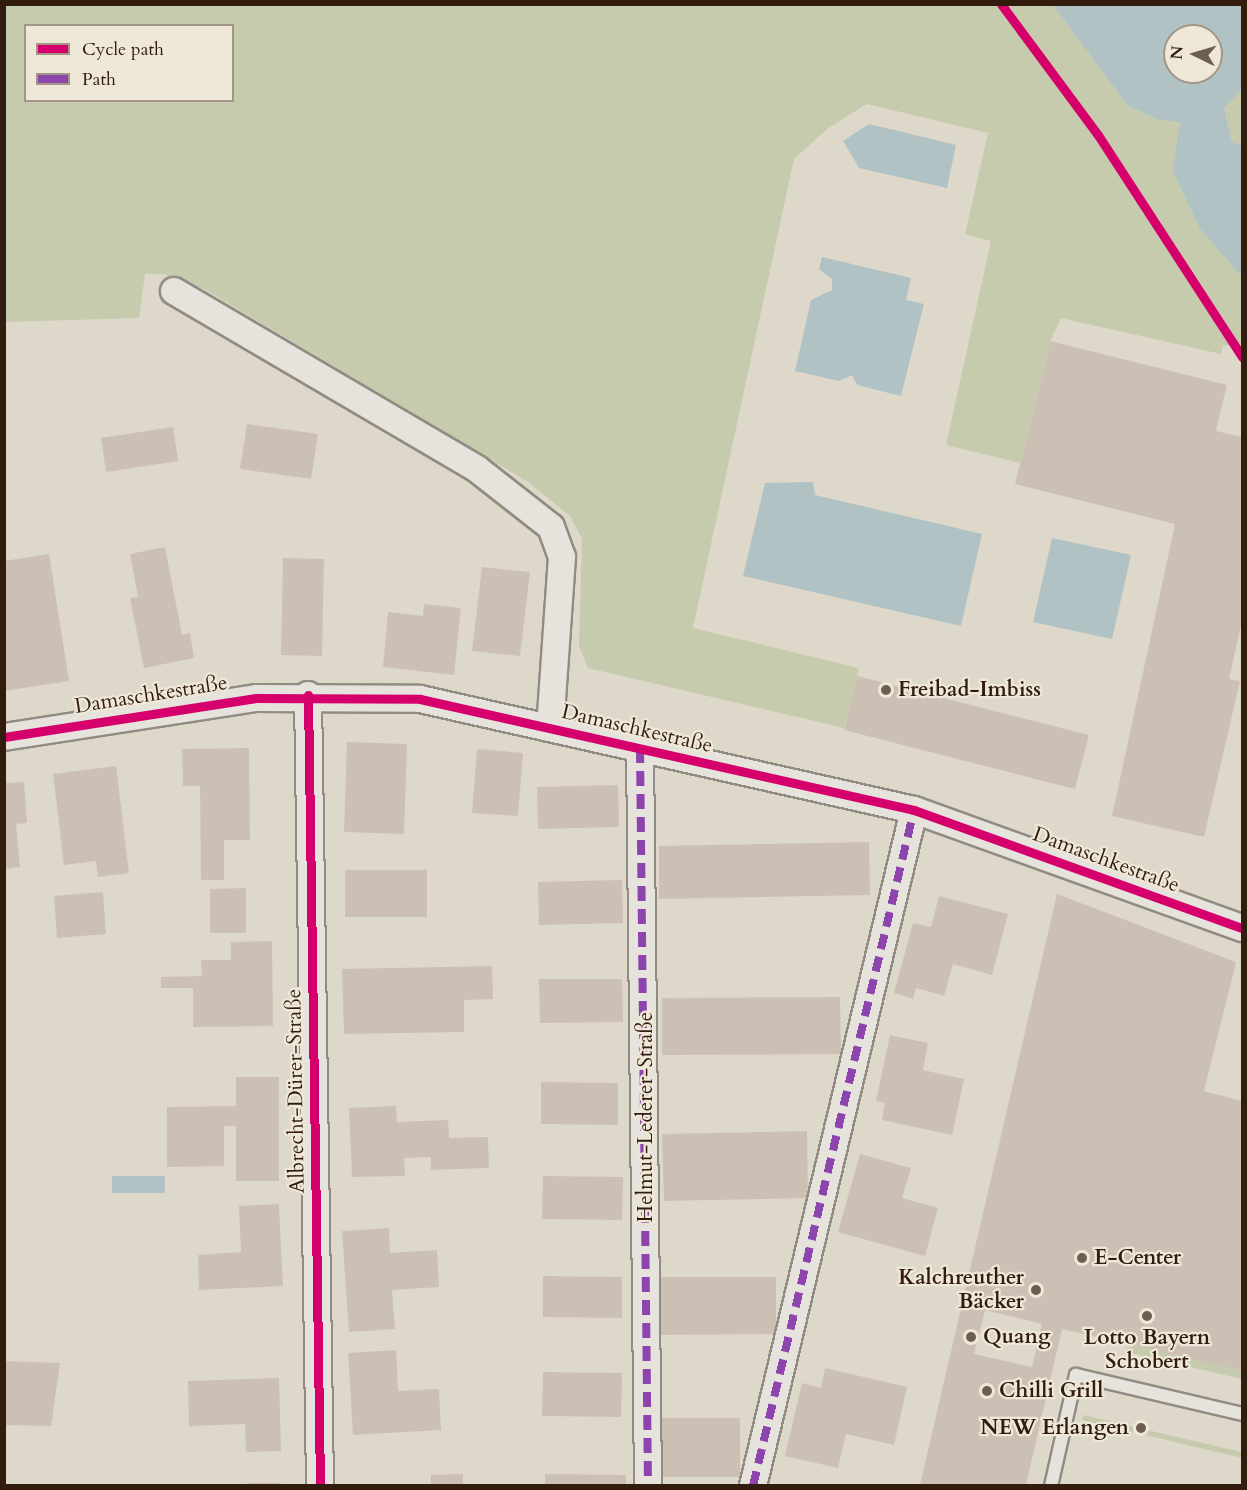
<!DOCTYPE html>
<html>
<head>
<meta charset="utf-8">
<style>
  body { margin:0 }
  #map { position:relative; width:1247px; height:1490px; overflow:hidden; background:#ded8cb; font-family:Cardo,serif }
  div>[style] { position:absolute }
  .green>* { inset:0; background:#c7cbad }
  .water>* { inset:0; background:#b0c2c3 }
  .building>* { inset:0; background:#ccc0b5 }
  .roads { filter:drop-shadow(2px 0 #928b82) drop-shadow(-2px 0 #928b82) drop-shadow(0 2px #928b82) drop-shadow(0 -2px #928b82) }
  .service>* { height:12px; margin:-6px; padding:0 6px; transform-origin:6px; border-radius:6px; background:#e6e3dc }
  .minor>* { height:26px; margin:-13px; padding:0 13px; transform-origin:13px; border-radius:13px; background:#e6e3dc }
  .quiet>* { height:8px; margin-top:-4px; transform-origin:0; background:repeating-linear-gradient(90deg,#8e44ad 0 15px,transparent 0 23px) }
  .cycleway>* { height:9px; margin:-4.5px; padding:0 4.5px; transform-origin:4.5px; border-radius:4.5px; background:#d6006c }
  .dots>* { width:16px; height:16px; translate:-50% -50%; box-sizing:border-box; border:3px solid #efe8d8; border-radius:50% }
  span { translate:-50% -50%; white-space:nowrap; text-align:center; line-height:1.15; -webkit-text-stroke:4.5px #efe8d8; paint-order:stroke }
  .poi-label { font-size:21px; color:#311c0e; font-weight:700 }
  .left { translate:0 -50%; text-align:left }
  .right { translate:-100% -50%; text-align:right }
  .street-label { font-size:21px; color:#311c0e }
  .frame { position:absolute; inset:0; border:6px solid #311c0e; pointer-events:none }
  .legend { position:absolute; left:24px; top:24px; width:210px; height:78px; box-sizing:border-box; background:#efe8d8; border:2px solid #a39687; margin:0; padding:8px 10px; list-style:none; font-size:18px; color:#311c0e }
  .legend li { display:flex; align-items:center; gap:12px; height:30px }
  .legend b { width:30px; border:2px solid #a39687 }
  .north { position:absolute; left:1163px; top:24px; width:60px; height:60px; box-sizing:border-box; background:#efe8d8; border:2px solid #a39687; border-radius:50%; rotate:275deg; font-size:16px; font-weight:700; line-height:24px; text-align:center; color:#311c0e }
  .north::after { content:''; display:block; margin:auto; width:21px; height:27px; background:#6e5e50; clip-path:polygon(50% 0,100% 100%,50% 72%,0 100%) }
</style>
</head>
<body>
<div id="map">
  <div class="green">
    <i style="clip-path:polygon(evenodd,4px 5px,1053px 5px,1127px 105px,1158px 120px,1181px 121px,1173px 172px,1200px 229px,1242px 277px,1242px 343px,1223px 346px,1221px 354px,1061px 318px,1050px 341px,1020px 463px,946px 445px,991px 241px,965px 234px,988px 133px,867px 104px,827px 129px,794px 159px,693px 628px,859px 668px,844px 728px,588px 668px,579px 646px,582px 539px,570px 516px,528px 482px,204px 289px,163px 274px,145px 274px,139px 318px,5px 322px,4px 5px,26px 26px,232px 26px,232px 100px,26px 100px,26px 26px)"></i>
    <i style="clip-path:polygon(1242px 89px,1242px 145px,1232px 142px,1224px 108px)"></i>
    <i style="clip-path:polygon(1128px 1344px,1242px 1371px,1242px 1379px,1126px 1352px)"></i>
    <i style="clip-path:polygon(1083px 1415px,1242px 1452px,1242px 1458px,1082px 1420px)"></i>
  </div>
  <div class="water">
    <i style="clip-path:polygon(evenodd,1053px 5px,1242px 5px,1242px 89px,1224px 108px,1232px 142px,1242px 145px,1242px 277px,1200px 229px,1173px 172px,1180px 122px,1158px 120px,1127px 105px,1053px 5px,1175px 36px,1211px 36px,1211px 72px,1175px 72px,1175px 36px)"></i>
    <i style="clip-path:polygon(869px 124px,956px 145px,947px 188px,859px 168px,843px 141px)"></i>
    <i style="clip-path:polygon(822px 257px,911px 278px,906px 300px,924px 304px,901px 396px,857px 385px,852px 375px,839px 381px,795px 371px,811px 300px,832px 290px,832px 279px,819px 269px)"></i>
    <i style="clip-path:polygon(813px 482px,815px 495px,982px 534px,961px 626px,743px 576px,765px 483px)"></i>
    <i style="clip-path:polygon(1052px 538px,1131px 555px,1112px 639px,1033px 622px)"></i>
    <i style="clip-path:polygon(112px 1176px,165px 1176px,165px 1193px,112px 1193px)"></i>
  </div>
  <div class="building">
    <i style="clip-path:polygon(1050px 341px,1227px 385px,1216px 431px,1242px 437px,1242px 621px,1229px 679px,1240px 681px,1204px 837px,1112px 816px,1175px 524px,1015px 484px)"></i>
    <i style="clip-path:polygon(247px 424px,318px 434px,311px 479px,240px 469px)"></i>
    <i style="clip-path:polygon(173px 427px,178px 461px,106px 472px,101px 438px)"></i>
    <i style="clip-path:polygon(165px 547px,182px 635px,190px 633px,194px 658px,144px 668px,130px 598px,138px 597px,130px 554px)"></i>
    <i style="clip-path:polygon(49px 554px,69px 681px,4px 691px,4px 561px)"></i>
    <i style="clip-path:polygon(283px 558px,324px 559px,322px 656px,281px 655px)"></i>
    <i style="clip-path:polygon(482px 567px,530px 572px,520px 656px,472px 651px)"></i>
    <i style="clip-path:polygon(424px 604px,461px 608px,454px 675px,383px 667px,388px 612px,423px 616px)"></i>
    <i style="clip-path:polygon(857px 676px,1089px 735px,1075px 789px,844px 730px)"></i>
    <i style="clip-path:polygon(347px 742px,407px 744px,404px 834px,344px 832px)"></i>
    <i style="clip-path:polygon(249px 748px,250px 840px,224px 840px,224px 880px,201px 880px,200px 786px,183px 786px,182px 749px)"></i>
    <i style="clip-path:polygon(477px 749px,523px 753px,518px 816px,472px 813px)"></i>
    <i style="clip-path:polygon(116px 766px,129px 873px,98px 877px,96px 861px,64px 865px,53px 774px)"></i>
    <i style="clip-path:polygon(24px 782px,27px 823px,16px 824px,20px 867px,5px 869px,5px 783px)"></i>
    <i style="clip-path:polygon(618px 785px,619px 827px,538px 829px,537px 787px)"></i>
    <i style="clip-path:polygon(869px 842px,870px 895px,659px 899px,659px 846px)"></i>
    <i style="clip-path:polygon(345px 870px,427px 870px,427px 917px,345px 917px)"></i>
    <i style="clip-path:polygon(622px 880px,623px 923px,539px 925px,538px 882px)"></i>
    <i style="clip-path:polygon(246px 888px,246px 933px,210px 933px,210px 889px)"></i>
    <i style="clip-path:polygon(103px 892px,106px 934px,57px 938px,54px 896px)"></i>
    <i style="clip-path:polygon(evenodd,1057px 894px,1236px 962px,1204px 1091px,1242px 1101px,1242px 1371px,1062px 1329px,1026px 1485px,920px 1485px,1057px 894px,985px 1310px,1042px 1324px,1032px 1367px,974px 1354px,985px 1310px)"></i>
    <i style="clip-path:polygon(939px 896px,1008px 914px,992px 975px,953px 964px,944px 996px,916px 988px,913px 999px,894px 993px,913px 923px,931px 927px)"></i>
    <i style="clip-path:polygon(272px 941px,273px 1026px,193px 1027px,193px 988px,161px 988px,161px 977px,202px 976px,201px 960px,231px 960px,231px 942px)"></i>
    <i style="clip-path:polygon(492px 966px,493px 999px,464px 1000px,464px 1032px,344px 1034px,342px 969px)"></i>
    <i style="clip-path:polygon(539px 979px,622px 979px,623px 1022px,540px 1023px)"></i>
    <i style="clip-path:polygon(840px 997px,841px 1054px,662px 1055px,662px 998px)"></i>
    <i style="clip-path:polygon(890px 1035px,928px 1043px,923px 1070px,964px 1079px,952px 1135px,882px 1120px,885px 1103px,876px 1101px)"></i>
    <i style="clip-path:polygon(236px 1077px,279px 1077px,279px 1181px,236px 1181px,236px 1126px,224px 1126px,224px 1166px,167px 1167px,167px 1107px,236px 1106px)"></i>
    <i style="clip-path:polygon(541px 1082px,618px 1083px,618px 1125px,541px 1124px)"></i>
    <i style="clip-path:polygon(396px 1106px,397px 1122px,448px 1120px,449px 1138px,488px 1137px,489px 1168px,431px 1170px,431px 1157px,404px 1158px,405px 1176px,352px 1177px,349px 1108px)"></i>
    <i style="clip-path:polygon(807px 1131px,808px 1198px,664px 1201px,662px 1134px)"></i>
    <i style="clip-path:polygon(860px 1154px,911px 1168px,902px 1198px,938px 1208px,925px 1256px,838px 1232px)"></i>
    <i style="clip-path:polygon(543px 1176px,623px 1177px,622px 1220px,542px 1219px)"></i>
    <i style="clip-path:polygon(279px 1204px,283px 1286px,199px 1290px,198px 1255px,241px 1252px,239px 1206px)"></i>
    <i style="clip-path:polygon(389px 1228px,390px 1253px,437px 1250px,439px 1287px,392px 1290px,395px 1329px,349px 1332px,342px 1231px)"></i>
    <i style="clip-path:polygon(543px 1276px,622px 1277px,622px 1318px,543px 1317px)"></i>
    <i style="clip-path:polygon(660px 1277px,776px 1277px,776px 1334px,660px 1335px)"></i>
    <i style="clip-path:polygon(396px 1350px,398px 1391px,439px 1389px,441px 1430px,353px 1435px,348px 1353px)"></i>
    <i style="clip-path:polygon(4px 1361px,60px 1363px,51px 1426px,4px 1425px)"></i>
    <i style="clip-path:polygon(825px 1368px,907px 1387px,894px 1445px,846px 1434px,838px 1468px,785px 1456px,802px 1383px,821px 1388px)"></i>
    <i style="clip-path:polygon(543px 1372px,622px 1373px,621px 1417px,542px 1416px)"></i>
    <i style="clip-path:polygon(279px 1378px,281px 1451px,246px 1452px,245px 1424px,189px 1426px,188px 1381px)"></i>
    <i style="clip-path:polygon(662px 1418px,740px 1418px,740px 1477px,662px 1477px)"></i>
    <i style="clip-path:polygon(463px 1474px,463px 1485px,431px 1485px,431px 1475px)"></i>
    <i style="clip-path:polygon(545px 1474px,626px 1475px,626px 1485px,545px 1485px)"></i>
    <i style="clip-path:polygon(247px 1483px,281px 1483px,281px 1485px,247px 1485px)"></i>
  </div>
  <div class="roads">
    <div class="service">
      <i style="left:1051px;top:1486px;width:114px;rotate:-77.3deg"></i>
      <i style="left:1076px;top:1375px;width:171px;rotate:13.2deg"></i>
    </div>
    <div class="minor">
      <i style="left:174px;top:291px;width:351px;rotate:30.4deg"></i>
      <i style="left:477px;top:469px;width:94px;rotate:38.1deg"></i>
      <i style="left:551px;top:527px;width:32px;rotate:70deg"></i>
      <i style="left:562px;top:557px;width:171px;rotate:94deg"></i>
      <i style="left:308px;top:695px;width:791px;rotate:89.13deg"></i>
      <i style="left:4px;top:737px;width:255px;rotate:-8.8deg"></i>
      <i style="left:256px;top:698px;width:164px;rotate:0.3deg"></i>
      <i style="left:420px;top:699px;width:506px;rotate:12.66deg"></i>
      <i style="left:914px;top:810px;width:349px;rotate:19.8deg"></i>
      <i style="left:640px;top:748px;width:738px;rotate:89.38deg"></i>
      <i style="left:753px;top:1486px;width:695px;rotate:-76.6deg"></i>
    </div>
  </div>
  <div class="quiet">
    <i style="left:640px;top:748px;width:738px;rotate:89.38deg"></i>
    <i style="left:753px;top:1486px;width:695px;rotate:-76.6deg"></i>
  </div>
  <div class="cycleway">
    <i style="left:1001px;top:4px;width:163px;rotate:53.5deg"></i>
    <i style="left:1098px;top:135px;width:265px;rotate:57deg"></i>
    <i style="left:308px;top:695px;width:791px;rotate:89.13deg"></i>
    <i style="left:4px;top:737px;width:255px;rotate:-8.8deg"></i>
    <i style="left:256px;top:698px;width:164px;rotate:0.3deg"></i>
    <i style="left:420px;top:699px;width:506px;rotate:12.66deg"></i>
    <i style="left:914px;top:810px;width:349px;rotate:19.8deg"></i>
  </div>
  <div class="dots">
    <i style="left:886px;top:690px;background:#6e5e50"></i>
    <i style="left:1082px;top:1258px;background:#6e5e50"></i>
    <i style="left:1036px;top:1290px;background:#6e5e50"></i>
    <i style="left:1147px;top:1316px;background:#6e5e50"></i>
    <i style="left:971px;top:1337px;background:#6e5e50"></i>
    <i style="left:987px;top:1391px;background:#6e5e50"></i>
    <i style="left:1141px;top:1428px;background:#6e5e50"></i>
  </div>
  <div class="poi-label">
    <span class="left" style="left:898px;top:690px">Freibad-Imbiss</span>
    <span class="left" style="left:1094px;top:1258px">E-Center</span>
    <span class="right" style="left:1024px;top:1290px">Kalchreuther<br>Bäcker</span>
    <span class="left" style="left:983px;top:1337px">Quang</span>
    <span style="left:1147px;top:1350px">Lotto Bayern<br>Schobert</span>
    <span class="left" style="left:999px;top:1391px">Chilli Grill</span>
    <span class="right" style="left:1129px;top:1428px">NEW Erlangen</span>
  </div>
  <div class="street-label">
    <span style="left:151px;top:695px;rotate:-9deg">Damaschkestraße</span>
    <span style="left:637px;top:729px;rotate:13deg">Damaschkestraße</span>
    <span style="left:1106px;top:860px;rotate:20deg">Damaschkestraße</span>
    <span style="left:296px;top:1091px;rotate:-91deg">Albrecht-Dürer-Straße</span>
    <span style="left:646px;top:1117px;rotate:-90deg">Helmut-Lederer-Straße</span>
  </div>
  <div class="frame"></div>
  <ul class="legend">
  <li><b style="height:8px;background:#d6006c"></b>Cycle path</li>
  <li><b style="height:8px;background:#8e44ad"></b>Path</li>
  </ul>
  <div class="north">N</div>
</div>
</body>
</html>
